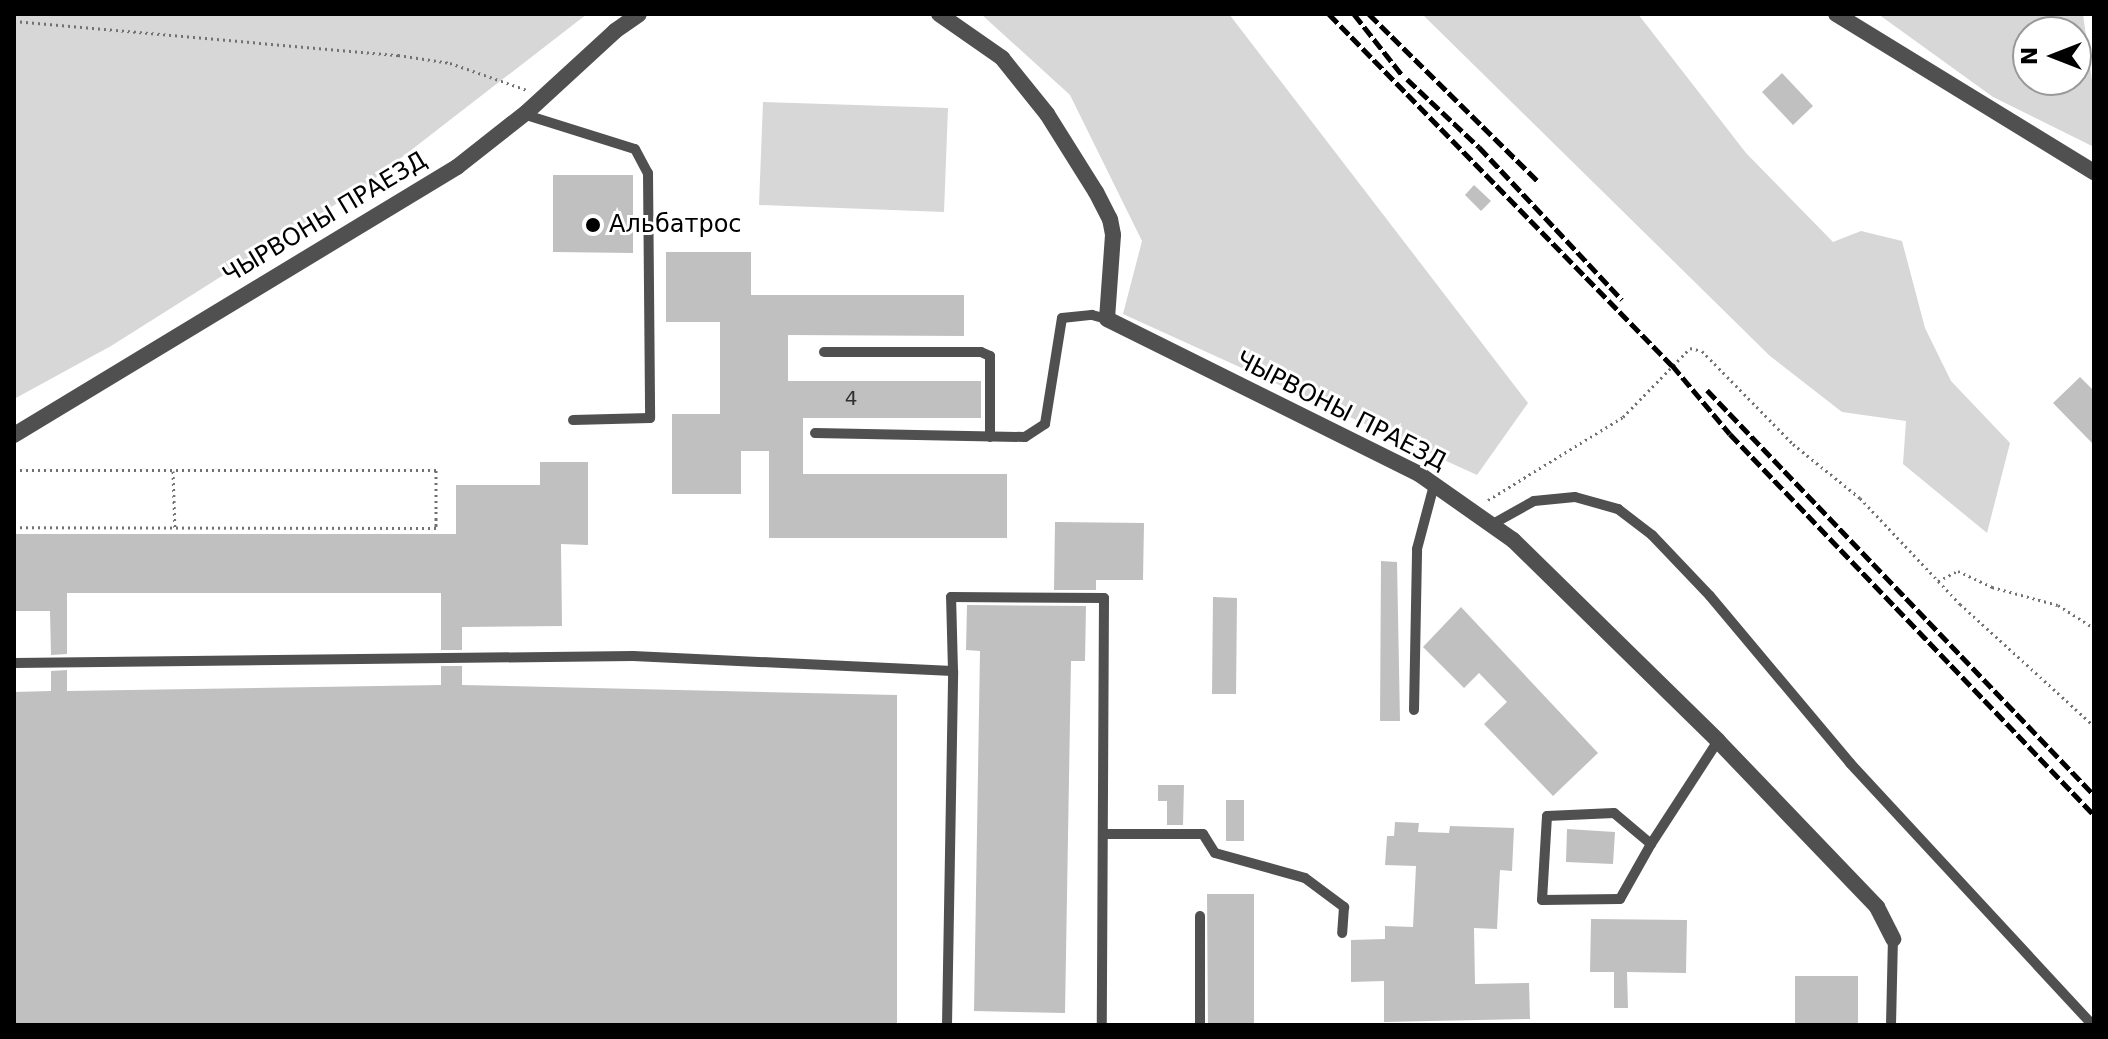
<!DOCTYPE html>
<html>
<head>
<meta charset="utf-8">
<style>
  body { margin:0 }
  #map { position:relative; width:2108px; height:1039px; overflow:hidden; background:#fff; font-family:"DejaVu Sans",sans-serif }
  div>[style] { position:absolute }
  .green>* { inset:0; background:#d7d7d7 }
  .building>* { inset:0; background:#c0c0c0 }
  .path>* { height:3px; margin-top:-1.5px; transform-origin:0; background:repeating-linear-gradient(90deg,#727272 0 2px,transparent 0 6px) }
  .service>* { height:10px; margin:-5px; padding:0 5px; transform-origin:5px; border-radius:5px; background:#505050 }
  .minor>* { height:16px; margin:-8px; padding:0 8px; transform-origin:8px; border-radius:8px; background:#505050 }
  .rail>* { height:5px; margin-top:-2.5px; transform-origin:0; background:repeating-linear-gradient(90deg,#000 0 12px,transparent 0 16px) }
  .dots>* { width:22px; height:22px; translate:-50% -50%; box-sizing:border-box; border:4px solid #fff; border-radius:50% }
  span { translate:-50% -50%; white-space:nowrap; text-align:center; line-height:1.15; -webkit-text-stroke:6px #fff; paint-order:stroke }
  .number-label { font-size:20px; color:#303030 }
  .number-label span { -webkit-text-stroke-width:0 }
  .street-label { font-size:24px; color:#000 }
  .poi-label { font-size:24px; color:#000 }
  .left { translate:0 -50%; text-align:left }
  .frame { position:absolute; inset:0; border:16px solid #000; pointer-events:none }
  .north { position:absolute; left:2012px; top:16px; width:80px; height:80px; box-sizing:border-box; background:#fff; border:2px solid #999; border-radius:50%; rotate:270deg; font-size:22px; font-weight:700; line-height:32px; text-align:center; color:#000 }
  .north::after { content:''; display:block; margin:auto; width:28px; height:36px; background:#000; clip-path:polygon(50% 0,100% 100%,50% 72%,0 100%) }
</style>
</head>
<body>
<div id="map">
  <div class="green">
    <i style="clip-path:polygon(14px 14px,587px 14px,366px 185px,111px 346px,14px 399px)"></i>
    <i style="clip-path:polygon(981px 14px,1229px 14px,1528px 403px,1477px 475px,1123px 314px,1142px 241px,1070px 95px)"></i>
    <i style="clip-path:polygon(1422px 14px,1638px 14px,1746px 153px,1833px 242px,1861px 231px,1902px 241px,1925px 328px,1951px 381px,2010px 443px,1987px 533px,1903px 464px,1906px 421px,1842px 412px,1770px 356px)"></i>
    <i style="clip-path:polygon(evenodd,1878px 14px,2083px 14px,2094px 96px,2094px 147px,1993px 97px,1878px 14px,2028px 32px,2076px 32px,2076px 80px,2028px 80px,2028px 32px)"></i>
    <i style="clip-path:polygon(763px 102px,948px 108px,944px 212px,759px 205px)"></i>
  </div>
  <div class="building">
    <i style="clip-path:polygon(1782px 73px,1813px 106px,1793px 125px,1762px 92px)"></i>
    <i style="clip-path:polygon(553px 175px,633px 175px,633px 253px,553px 252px)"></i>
    <i style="clip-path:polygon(1474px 185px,1491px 201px,1481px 211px,1465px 195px)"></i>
    <i style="clip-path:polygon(666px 252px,751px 252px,751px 295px,964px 295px,964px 336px,788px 335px,788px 381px,981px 381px,981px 418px,803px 418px,803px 474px,1007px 474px,1007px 538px,769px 538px,769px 451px,741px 451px,741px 494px,672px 494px,672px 414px,720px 414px,720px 322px,666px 322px)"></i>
    <i style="clip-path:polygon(2080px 377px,2094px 391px,2094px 445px,2053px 403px)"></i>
    <i style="clip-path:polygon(540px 462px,588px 462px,588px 545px,561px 544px,562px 626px,462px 627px,462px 650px,441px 650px,441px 593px,67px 593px,67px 654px,51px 655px,50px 611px,14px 611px,14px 534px,456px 534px,456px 485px,540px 485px)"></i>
    <i style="clip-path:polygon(1055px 522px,1144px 523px,1143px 580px,1096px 580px,1096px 590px,1054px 590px)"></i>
    <i style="clip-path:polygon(1381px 561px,1397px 562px,1400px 721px,1380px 721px)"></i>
    <i style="clip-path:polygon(1213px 597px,1237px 598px,1236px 694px,1212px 694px)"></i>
    <i style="clip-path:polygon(967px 605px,1086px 606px,1085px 661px,1071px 661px,1065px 1013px,974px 1011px,980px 651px,966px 650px)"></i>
    <i style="clip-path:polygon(1461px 607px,1598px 753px,1553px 796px,1484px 724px,1507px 702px,1479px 673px,1464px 688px,1423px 647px)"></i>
    <i style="clip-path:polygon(441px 666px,462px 666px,462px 685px,897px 695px,897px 1025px,14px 1025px,14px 692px,51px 691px,51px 671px,67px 670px,67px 691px,441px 685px)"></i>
    <i style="clip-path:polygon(1158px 785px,1184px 785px,1183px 825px,1167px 825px,1167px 801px,1158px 801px)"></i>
    <i style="clip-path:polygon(1226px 800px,1244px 800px,1244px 841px,1226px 841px)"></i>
    <i style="clip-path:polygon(1395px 822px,1419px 823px,1418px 832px,1449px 833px,1450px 826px,1514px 828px,1512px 871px,1500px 870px,1497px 929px,1474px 928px,1475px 984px,1529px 983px,1530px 1019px,1384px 1022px,1384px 981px,1351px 982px,1351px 940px,1385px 939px,1385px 926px,1413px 927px,1416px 866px,1385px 865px,1387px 836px,1394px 836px)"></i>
    <i style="clip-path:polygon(1567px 829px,1615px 832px,1613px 864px,1566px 862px)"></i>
    <i style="clip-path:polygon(1207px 894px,1254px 894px,1254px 1025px,1208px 1025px)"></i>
    <i style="clip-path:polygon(1591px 919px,1687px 920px,1686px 973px,1627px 972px,1628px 1008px,1614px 1008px,1614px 972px,1590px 972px)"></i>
    <i style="clip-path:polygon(1795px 976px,1858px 976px,1858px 1025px,1795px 1025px)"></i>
  </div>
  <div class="path">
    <i style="left:14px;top:21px;width:386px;rotate:5.1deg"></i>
    <i style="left:398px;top:55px;width:53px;rotate:8.7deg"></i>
    <i style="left:450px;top:63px;width:82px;rotate:19.3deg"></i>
    <i style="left:14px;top:470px;width:422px"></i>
    <i style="left:436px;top:470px;width:58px;rotate:90deg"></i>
    <i style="left:436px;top:528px;width:422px;rotate:-179.9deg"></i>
    <i style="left:173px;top:471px;width:59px;rotate:88.1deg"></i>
    <i style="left:1488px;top:500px;width:158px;rotate:-31.6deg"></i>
    <i style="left:1623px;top:417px;width:96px;rotate:-45.8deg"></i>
    <i style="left:1690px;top:348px;width:12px;rotate:14deg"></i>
    <i style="left:1702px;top:351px;width:130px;rotate:45.6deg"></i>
    <i style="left:1793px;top:444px;width:86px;rotate:38.9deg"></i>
    <i style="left:1860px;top:498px;width:146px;rotate:46.7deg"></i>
    <i style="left:1960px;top:604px;width:181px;rotate:42.3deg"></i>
    <i style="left:1938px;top:581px;width:22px;rotate:-27deg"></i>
    <i style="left:1958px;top:571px;width:38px;rotate:25deg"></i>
    <i style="left:1992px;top:587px;width:68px;rotate:15.3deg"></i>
    <i style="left:2058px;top:605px;width:43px;rotate:32.6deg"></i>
  </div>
  <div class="service">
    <i style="left:523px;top:114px;width:117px;rotate:17.4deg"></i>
    <i style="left:635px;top:149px;width:27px;rotate:62deg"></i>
    <i style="left:648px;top:173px;width:245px;rotate:89.5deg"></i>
    <i style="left:650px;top:418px;width:77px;rotate:178.5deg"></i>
    <i style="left:824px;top:352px;width:157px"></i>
    <i style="left:981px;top:352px;width:10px;rotate:24deg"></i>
    <i style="left:990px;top:356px;width:81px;rotate:90deg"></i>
    <i style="left:815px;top:433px;width:210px;rotate:1.1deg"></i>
    <i style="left:1025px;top:437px;width:24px;rotate:-33deg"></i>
    <i style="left:1045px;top:424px;width:107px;rotate:-80.9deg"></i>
    <i style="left:1062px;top:318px;width:30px;rotate:-6deg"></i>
    <i style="left:1092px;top:315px;width:16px;rotate:15deg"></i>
    <i style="left:1491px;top:525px;width:49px;rotate:-29.2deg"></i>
    <i style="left:1534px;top:501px;width:41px;rotate:-5.6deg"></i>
    <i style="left:1575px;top:497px;width:45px;rotate:15.6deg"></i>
    <i style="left:1618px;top:509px;width:43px;rotate:37.4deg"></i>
    <i style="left:1652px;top:535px;width:84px;rotate:46.4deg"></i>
    <i style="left:1710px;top:596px;width:218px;rotate:50deg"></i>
    <i style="left:1850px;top:763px;width:357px;rotate:47.2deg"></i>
    <i style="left:14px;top:663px;width:619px;rotate:-0.65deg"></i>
    <i style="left:633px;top:656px;width:320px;rotate:2.7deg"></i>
    <i style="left:953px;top:671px;width:74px;rotate:-91.5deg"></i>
    <i style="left:951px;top:597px;width:153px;rotate:0.4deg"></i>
    <i style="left:1104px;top:598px;width:427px;rotate:90.3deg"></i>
    <i style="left:1414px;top:710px;width:161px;rotate:-88.9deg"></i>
    <i style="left:1417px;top:549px;width:66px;rotate:-75.1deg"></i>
    <i style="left:1104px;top:834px;width:99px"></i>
    <i style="left:1203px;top:834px;width:22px;rotate:58deg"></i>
    <i style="left:1215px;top:853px;width:93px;rotate:15.5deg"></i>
    <i style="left:1305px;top:878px;width:49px;rotate:36.6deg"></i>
    <i style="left:1344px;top:907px;width:26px;rotate:94deg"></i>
    <i style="left:1651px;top:844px;width:48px;rotate:-140deg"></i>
    <i style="left:1614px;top:813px;width:67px;rotate:177.4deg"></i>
    <i style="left:1547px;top:816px;width:84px;rotate:93.4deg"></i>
    <i style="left:1542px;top:900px;width:78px;rotate:-0.7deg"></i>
    <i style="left:1620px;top:899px;width:63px;rotate:-60.6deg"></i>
    <i style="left:1651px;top:844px;width:123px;rotate:-57deg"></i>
    <i style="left:947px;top:1025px;width:354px;rotate:-89deg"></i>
    <i style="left:1200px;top:1025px;width:109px;rotate:-90deg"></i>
    <i style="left:1891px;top:1025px;width:86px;rotate:-88.7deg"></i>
  </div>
  <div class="minor">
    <i style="left:939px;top:14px;width:77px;rotate:34.9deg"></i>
    <i style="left:1002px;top:58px;width:72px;rotate:51.2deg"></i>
    <i style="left:1047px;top:114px;width:92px;rotate:57.9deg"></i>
    <i style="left:1096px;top:192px;width:30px;rotate:63deg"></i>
    <i style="left:1110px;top:219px;width:16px;rotate:79deg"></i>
    <i style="left:1113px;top:235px;width:84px;rotate:94.1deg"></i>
    <i style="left:1107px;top:319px;width:348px;rotate:26.4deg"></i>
    <i style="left:1419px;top:474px;width:115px;rotate:35.1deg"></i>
    <i style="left:1513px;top:540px;width:287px;rotate:44.4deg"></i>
    <i style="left:1718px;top:741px;width:230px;rotate:46.2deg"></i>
    <i style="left:1877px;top:907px;width:36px;rotate:63deg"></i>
    <i style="left:1836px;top:14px;width:303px;rotate:31.5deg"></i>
    <i style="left:14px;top:435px;width:518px;rotate:-31.17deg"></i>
    <i style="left:457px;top:167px;width:89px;rotate:-38.2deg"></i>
    <i style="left:527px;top:112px;width:120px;rotate:-42.6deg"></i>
    <i style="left:615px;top:31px;width:29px;rotate:-35deg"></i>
  </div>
  <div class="rail">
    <i style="left:1329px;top:14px;width:491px;rotate:45.7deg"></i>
    <i style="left:1672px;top:365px;width:90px;rotate:50deg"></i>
    <i style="left:1730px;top:434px;width:527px;rotate:46.31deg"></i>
    <i style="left:1354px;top:14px;width:78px;rotate:51.8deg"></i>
    <i style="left:1369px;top:14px;width:238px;rotate:44.7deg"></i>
    <i style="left:1407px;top:79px;width:99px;rotate:43.4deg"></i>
    <i style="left:1479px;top:147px;width:209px;rotate:46.9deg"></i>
    <i style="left:1707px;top:390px;width:560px;rotate:46.3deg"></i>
  </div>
  <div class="dots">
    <i style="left:593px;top:225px;background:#000"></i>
  </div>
  <div class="number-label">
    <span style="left:851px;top:398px">4</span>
  </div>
  <div class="street-label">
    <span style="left:325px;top:218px;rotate:-31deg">ЧЫРВОНЫ ПРАЕЗД</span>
    <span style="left:1341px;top:411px;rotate:27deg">ЧЫРВОНЫ ПРАЕЗД</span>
  </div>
  <div class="poi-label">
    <span class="left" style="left:609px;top:225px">Альбатрос</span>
  </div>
  <div class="frame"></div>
  <div class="north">N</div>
</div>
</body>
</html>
